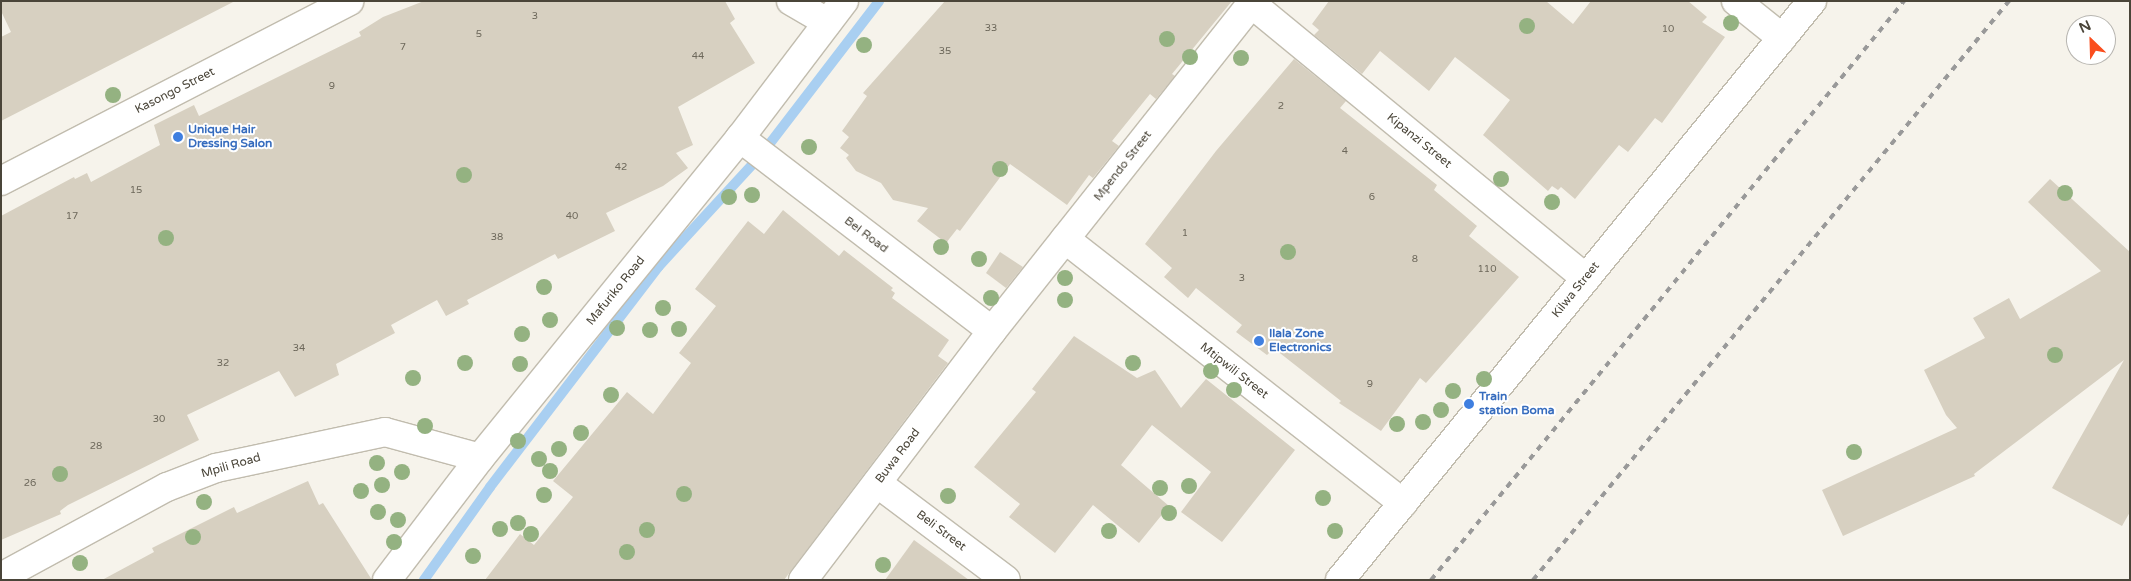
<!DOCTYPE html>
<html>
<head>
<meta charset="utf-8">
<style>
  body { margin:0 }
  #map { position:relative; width:2131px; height:581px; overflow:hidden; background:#f6f3eb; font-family:"Varela Round",sans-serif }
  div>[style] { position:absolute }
  .stream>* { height:10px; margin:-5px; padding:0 5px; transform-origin:5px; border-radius:5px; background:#a9cff1 }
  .building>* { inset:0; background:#d7d0c1 }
  .roads { filter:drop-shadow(1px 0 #c1bcae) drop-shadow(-1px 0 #c1bcae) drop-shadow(0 1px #c1bcae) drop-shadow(0 -1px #c1bcae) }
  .street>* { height:28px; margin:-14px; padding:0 14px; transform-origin:14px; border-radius:14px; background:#fff }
  .rail>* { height:4px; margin-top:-2px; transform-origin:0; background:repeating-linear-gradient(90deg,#999 0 6px,transparent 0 12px) }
  .trees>* { width:16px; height:16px; margin:-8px; border-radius:50%; background:#94b281 }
  .dots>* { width:14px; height:14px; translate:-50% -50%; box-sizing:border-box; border:2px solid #fff; border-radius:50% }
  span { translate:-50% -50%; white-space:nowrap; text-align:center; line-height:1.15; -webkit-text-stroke:4px #fff; paint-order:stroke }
  .number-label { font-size:10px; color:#6d685b }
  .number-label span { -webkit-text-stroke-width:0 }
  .street-label { font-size:12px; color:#4a4539 }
  .shop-label { font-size:12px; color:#366cbe; font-weight:700 }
  .left { translate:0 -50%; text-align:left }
  .frame { position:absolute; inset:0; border:2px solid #4a4539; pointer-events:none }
  .north { position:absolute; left:2066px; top:15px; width:50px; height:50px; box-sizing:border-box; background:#fff; border:1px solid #b7b5b0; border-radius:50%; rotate:336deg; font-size:14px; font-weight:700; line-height:20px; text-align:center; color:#4a4539 }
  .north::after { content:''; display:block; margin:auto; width:18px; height:22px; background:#fa4e1e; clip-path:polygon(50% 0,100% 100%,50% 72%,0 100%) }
</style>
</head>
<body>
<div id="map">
  <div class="stream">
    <i style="left:424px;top:580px;width:114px;rotate:-54.6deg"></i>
    <i style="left:490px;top:487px;width:278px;rotate:-52.6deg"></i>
    <i style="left:659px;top:266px;width:151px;rotate:-47.4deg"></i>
    <i style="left:761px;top:155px;width:194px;rotate:-52.5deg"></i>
  </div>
  <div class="building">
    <i style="clip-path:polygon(1px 1px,235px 1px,1px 121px,1px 37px,11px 32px,1px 11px)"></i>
    <i style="clip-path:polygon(424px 1px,725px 1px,735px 19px,730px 23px,755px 63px,678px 107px,693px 145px,676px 153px,688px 168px,663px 186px,606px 213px,615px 231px,558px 259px,555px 254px,467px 300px,469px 304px,446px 316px,437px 300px,391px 325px,395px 333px,336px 364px,339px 375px,295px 397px,279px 371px,187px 415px,199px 440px,68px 505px,60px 511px,61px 514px,1px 540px,1px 216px,74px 177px,75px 179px,87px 173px,91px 182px,160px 145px,154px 125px,194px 105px,199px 116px,361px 36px,359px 32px,383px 17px)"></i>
    <i style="clip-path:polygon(945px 1px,1232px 1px,1172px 74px,1175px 76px,1156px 99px,1150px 94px,1112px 141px,1119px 146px,1093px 178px,1089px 175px,1067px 205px,1010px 164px,960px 231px,957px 229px,946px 243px,917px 221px,928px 208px,893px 200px,881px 183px,856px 171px,846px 158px,849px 155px,840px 148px,849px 137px,842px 131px,867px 96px,863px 93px)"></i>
    <i style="clip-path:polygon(1329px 1px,1546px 1px,1573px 24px,1591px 1px,1688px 1px,1707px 17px,1702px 22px,1725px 37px,1662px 123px,1655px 118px,1628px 152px,1619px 145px,1575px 199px,1561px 187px,1558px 190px,1552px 186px,1548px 191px,1483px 135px,1510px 100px,1455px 57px,1429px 91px,1380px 51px,1362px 74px,1314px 35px,1319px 30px,1312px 24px)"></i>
    <i style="clip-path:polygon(1294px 59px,1346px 101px,1340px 108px,1437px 185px,1434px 190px,1477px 226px,1469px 236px,1519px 277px,1426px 383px,1420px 378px,1381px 431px,1339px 403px,1341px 401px,1276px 350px,1273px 349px,1267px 355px,1236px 332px,1242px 325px,1196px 288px,1188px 298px,1164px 277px,1172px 268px,1145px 244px,1216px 151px)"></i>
    <i style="clip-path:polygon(2050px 179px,2130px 252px,2130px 512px,2122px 526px,2052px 488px,2124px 360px,1974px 474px,1975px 476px,1843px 536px,1822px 490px,1957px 428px,1946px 415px,1924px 370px,1985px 338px,1973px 318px,2009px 298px,2020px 319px,2101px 271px,2028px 202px)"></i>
    <i style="clip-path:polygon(783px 210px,839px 256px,844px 250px,893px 288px,891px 290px,895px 293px,892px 298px,949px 340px,938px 356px,948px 363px,784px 580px,485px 580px,520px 534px,534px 545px,573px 497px,553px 481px,627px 392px,653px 414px,691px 363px,679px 353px,716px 306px,695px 289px,748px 221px,764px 234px)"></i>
    <i style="clip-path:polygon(1000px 252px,1023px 267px,1006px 288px,986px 273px)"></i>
    <i style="clip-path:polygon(1074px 336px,1137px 378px,1155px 370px,1181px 408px,1206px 379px,1295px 450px,1222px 542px,1181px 512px,1211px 472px,1152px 425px,1121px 465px,1169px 506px,1139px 543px,1093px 505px,1055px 553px,1009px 517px,1020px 504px,974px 467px,1036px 392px,1032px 389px)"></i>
    <i style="clip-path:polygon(308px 481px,319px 505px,323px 503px,372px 580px,102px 580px,154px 552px,152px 548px,234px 507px,237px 513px)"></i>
    <i style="clip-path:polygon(914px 540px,969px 580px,885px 580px)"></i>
  </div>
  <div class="roads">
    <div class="street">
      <i style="left:791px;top:1px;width:42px;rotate:30.3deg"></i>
      <i style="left:1736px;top:1px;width:59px;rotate:38.8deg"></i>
      <i style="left:1252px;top:4px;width:432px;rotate:39.4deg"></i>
      <i style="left:740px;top:138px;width:317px;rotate:37.4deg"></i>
      <i style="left:1px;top:181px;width:392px;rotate:-27.3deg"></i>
      <i style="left:1065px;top:239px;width:429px;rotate:38deg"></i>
      <i style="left:877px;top:483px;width:161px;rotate:36.9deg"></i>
      <i style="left:1px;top:577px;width:189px;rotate:-28.5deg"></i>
      <i style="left:167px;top:487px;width:53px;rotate:-21.2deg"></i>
      <i style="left:216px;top:468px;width:173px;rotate:-12deg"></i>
      <i style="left:385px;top:432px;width:98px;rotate:15.3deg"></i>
      <i style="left:387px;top:580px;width:153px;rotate:-52.7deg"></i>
      <i style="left:480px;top:458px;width:412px;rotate:-50.9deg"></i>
      <i style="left:740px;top:138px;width:172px;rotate:-52.8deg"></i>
      <i style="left:803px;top:580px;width:313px;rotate:-52.8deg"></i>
      <i style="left:992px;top:331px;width:421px;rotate:-51.6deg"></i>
      <i style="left:1340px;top:580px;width:747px;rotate:-50.81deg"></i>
    </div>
  </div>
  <div class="rail">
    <i style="left:1431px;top:580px;width:748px;rotate:-50.75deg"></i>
    <i style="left:1533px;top:580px;width:750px;rotate:-50.58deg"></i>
  </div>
  <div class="trees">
    <i style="left:1731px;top:23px"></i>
    <i style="left:1527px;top:26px"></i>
    <i style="left:1167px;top:39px"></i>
    <i style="left:864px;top:45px"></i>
    <i style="left:1190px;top:57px"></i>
    <i style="left:1241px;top:58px"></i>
    <i style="left:113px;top:95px"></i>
    <i style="left:809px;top:147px"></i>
    <i style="left:1000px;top:169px"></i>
    <i style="left:464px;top:175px"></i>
    <i style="left:1501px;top:179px"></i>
    <i style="left:2065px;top:193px"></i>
    <i style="left:752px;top:195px"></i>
    <i style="left:729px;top:197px"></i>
    <i style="left:1552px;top:202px"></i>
    <i style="left:166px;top:238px"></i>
    <i style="left:941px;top:247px"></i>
    <i style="left:1288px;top:252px"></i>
    <i style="left:979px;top:259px"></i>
    <i style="left:1065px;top:278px"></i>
    <i style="left:544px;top:287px"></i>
    <i style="left:991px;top:298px"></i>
    <i style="left:1065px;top:300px"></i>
    <i style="left:663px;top:308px"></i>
    <i style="left:550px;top:320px"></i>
    <i style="left:617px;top:328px"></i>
    <i style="left:679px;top:329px"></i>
    <i style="left:650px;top:330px"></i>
    <i style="left:522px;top:334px"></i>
    <i style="left:2055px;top:355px"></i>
    <i style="left:465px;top:363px"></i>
    <i style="left:1133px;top:363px"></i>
    <i style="left:520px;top:364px"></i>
    <i style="left:1211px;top:371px"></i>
    <i style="left:413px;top:378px"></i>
    <i style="left:1484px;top:379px"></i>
    <i style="left:1234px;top:390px"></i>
    <i style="left:1453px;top:391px"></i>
    <i style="left:611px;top:395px"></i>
    <i style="left:1441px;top:410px"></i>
    <i style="left:1423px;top:422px"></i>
    <i style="left:1397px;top:424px"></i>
    <i style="left:425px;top:426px"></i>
    <i style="left:581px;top:433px"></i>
    <i style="left:518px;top:441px"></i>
    <i style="left:559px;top:449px"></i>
    <i style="left:1854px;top:452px"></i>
    <i style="left:539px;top:459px"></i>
    <i style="left:377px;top:463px"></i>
    <i style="left:550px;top:471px"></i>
    <i style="left:402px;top:472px"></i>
    <i style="left:60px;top:474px"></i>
    <i style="left:382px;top:485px"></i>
    <i style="left:1189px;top:486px"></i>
    <i style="left:1160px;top:488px"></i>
    <i style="left:361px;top:491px"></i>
    <i style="left:684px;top:494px"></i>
    <i style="left:544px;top:495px"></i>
    <i style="left:948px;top:496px"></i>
    <i style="left:1323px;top:498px"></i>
    <i style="left:204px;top:502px"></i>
    <i style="left:378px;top:512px"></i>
    <i style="left:1169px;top:513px"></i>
    <i style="left:398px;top:520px"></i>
    <i style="left:518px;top:523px"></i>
    <i style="left:500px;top:529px"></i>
    <i style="left:647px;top:530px"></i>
    <i style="left:1109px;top:531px"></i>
    <i style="left:1335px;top:531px"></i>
    <i style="left:531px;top:534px"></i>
    <i style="left:193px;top:537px"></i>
    <i style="left:394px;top:542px"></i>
    <i style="left:627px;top:552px"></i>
    <i style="left:473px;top:556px"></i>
    <i style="left:80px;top:563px"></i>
    <i style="left:883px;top:565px"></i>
  </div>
  <div class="dots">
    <i style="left:178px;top:137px;background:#3f7fe0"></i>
    <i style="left:1259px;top:341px;background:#3f7fe0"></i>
    <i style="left:1469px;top:404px;background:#3f7fe0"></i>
  </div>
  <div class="number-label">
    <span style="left:535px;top:17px">3</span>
    <span style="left:991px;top:29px">33</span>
    <span style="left:1668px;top:30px">10</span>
    <span style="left:479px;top:35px">5</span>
    <span style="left:403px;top:48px">7</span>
    <span style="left:945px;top:52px">35</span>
    <span style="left:698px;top:57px">44</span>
    <span style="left:332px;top:87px">9</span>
    <span style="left:1281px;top:107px">2</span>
    <span style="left:1345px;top:152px">4</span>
    <span style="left:621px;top:168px">42</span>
    <span style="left:136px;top:191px">15</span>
    <span style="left:1372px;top:198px">6</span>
    <span style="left:72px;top:217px">17</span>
    <span style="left:572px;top:217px">40</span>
    <span style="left:1185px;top:234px">1</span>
    <span style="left:497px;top:238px">38</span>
    <span style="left:1415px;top:260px">8</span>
    <span style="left:1487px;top:270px">110</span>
    <span style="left:1242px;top:279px">3</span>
    <span style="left:299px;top:349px">34</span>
    <span style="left:223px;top:364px">32</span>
    <span style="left:1370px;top:385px">9</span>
    <span style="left:159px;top:420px">30</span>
    <span style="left:96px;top:447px">28</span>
    <span style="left:30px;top:484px">26</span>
  </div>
  <div class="street-label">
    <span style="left:175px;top:91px;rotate:-27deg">Kasongo Street</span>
    <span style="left:1419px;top:141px;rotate:39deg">Kipanzi Street</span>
    <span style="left:1123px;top:166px;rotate:-52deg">Mpendo Street</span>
    <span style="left:866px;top:235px;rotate:37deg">Bel Road</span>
    <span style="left:1576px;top:290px;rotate:-51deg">Kilwa Street</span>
    <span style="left:616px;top:291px;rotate:-51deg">Mafuriko Road</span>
    <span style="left:1234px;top:371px;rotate:38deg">Mtipwili Street</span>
    <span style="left:898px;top:456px;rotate:-53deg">Buwa Road</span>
    <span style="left:231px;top:466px;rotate:-16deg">Mpili Road</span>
    <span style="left:941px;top:531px;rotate:37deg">Beli Street</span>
  </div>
  <div class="shop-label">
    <span class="left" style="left:188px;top:137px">Unique Hair<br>Dressing Salon</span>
    <span class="left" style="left:1269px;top:341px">Ilala Zone<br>Electronics</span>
    <span class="left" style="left:1479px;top:404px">Train<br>station Boma</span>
  </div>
  <div class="frame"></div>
  <div class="north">N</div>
</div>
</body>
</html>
